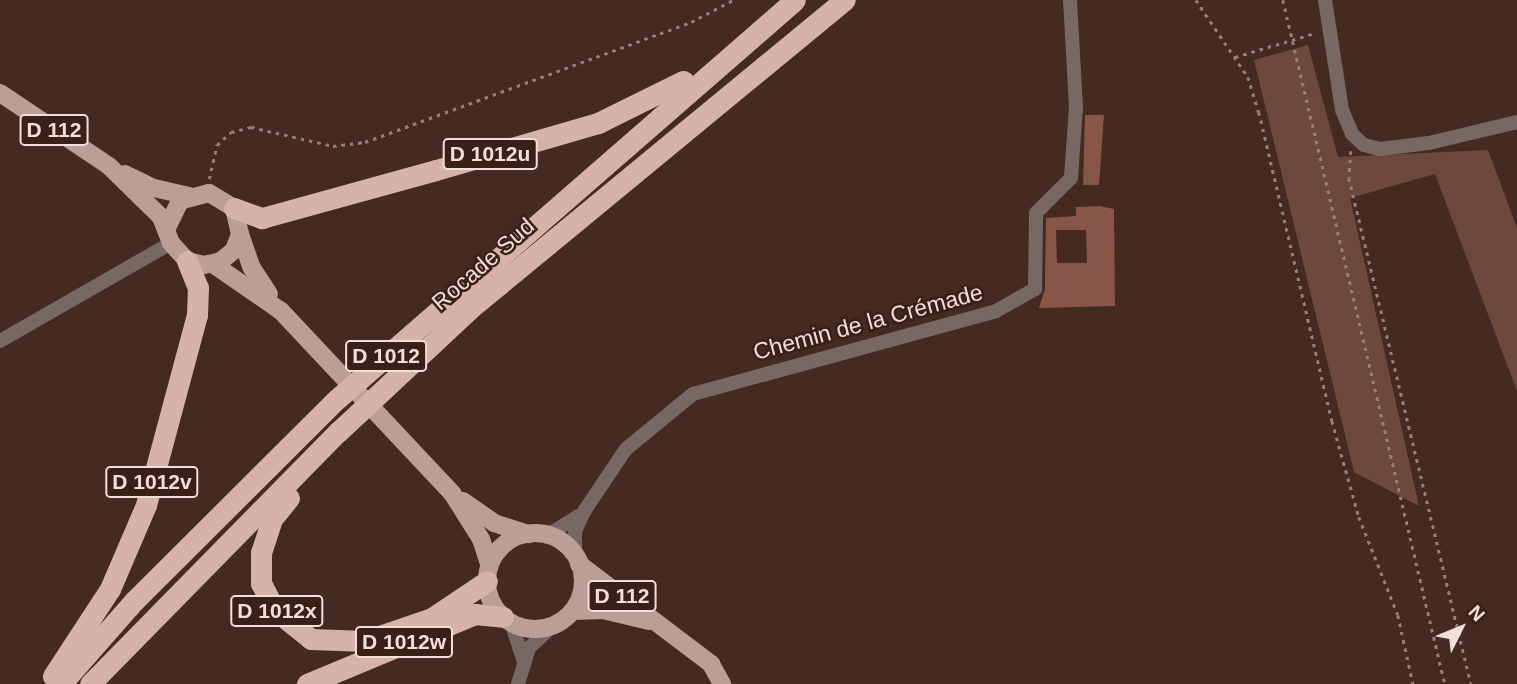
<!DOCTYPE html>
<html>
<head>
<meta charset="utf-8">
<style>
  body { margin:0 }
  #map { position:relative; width:1517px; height:684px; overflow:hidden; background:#452a21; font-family:Helvetica,sans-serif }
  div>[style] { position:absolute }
  .green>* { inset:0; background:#6d483c }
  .building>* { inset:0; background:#875646 }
  .path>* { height:2.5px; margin-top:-1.25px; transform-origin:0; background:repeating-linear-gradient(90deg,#967f78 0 3.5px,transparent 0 8.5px) }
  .minor>* { height:14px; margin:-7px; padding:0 7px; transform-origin:7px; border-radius:7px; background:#776864 }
  .major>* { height:18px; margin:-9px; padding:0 9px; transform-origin:9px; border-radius:9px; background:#bb9e95 }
  .major>.ring { margin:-9px; padding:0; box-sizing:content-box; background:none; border:18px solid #bb9e95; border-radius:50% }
  .highway>* { height:21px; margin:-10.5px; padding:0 10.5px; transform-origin:10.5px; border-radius:10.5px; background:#d6b3a8 }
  span { translate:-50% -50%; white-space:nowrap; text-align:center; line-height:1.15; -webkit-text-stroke:5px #3a2017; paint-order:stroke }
  .shield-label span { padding:2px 5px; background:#3a2017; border:2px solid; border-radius:5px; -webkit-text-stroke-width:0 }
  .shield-label { font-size:21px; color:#f2dfd9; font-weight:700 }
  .street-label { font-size:23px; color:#f2dfd9 }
  .north { position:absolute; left:1426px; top:593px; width:70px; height:70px; -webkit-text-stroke:5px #3a2017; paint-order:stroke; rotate:47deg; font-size:19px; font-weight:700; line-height:28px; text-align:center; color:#f2dfd9 }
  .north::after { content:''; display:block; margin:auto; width:24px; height:32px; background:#f2dfd9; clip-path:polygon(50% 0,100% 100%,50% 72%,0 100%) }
</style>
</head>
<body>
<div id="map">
  <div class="green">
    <i style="clip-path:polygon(1308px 45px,1338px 157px,1488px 150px,1517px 228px,1517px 391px,1435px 174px,1350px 198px,1419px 506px,1354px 472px,1254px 60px)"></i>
  </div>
  <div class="building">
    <i style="clip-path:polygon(1085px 115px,1104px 115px,1099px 185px,1083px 185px)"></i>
    <i style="clip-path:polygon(evenodd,1100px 206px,1114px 209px,1115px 306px,1039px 308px,1045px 289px,1046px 218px,1076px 216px,1076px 207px,1100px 206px,1056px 230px,1086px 230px,1087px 263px,1057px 263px,1056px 230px)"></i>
  </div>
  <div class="path">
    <i style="left:1196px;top:0;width:93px;rotate:56deg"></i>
    <i style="left:1248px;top:77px;width:37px;rotate:73deg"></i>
    <i style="left:1259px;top:112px;width:318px;rotate:76.7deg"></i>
    <i style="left:1332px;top:421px;width:100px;rotate:74.3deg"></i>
    <i style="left:1359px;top:517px;width:105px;rotate:68.3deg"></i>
    <i style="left:1398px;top:615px;width:71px;rotate:77.7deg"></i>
    <i style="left:1283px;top:0;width:703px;rotate:76.68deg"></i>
    <i style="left:1235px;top:57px;width:84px;rotate:-16.7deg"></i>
    <i style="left:1351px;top:151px;width:27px;rotate:94deg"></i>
    <i style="left:1349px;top:178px;width:520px;rotate:76.44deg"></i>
    <i style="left:209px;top:179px;width:35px;rotate:-77deg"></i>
    <i style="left:217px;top:145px;width:19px;rotate:-43deg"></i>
    <i style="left:231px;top:132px;width:21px;rotate:-14deg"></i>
    <i style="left:251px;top:127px;width:84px;rotate:13deg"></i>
    <i style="left:333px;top:146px;width:32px;rotate:-7deg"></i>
    <i style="left:365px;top:142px;width:347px;rotate:-20.2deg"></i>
    <i style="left:691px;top:22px;width:47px;rotate:-27.6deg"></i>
  </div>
  <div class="minor">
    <i style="left:1325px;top:0;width:111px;rotate:81.2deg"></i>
    <i style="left:1342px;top:110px;width:26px;rotate:67deg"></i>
    <i style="left:1352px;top:134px;width:16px;rotate:43deg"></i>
    <i style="left:1364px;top:145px;width:16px;rotate:14deg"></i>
    <i style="left:1380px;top:149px;width:49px;rotate:-7deg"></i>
    <i style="left:1429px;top:143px;width:90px;rotate:-13.4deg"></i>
    <i style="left:0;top:341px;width:197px;rotate:-29.8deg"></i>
    <i style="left:548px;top:535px;width:36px;rotate:-32deg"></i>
    <i style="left:575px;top:555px;width:24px;rotate:-90deg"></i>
    <i style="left:575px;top:531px;width:23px;rotate:-65deg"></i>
    <i style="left:585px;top:510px;width:73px;rotate:-56.1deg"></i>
    <i style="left:626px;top:449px;width:87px;rotate:-39.4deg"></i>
    <i style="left:693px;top:394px;width:314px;rotate:-15.3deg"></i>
    <i style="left:996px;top:311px;width:45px;rotate:-29.4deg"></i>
    <i style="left:1035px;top:289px;width:76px;rotate:-89.2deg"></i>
    <i style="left:1036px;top:213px;width:49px;rotate:-45deg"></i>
    <i style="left:1071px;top:178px;width:71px;rotate:-86deg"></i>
    <i style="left:1076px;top:107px;width:107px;rotate:-93.2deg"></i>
    <i style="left:511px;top:622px;width:40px;rotate:72deg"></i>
    <i style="left:518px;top:684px;width:38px;rotate:-73deg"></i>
    <i style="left:529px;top:648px;width:33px;rotate:-43deg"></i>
  </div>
  <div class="major">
    <i style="left:0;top:93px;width:131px;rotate:33.8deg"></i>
    <i style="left:109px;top:166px;width:73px;rotate:44.4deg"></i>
    <i style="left:161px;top:217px;width:28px;rotate:69deg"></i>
    <i style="left:171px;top:243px;width:24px;rotate:48deg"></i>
    <i style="left:187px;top:261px;width:17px;rotate:13deg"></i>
    <i style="left:204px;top:265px;width:17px;rotate:-13deg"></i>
    <i style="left:221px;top:261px;width:17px;rotate:-40deg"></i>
    <i style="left:234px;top:250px;width:17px;rotate:-69deg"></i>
    <i style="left:240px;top:234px;width:27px;rotate:-103deg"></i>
    <i style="left:234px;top:208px;width:29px;rotate:-149deg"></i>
    <i style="left:209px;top:193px;width:30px;rotate:165deg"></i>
    <i style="left:180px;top:201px;width:30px;rotate:116deg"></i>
    <i style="left:125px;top:174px;width:32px;rotate:26deg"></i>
    <i style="left:154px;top:188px;width:36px;rotate:13deg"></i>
    <i style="left:240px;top:234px;width:36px;rotate:71deg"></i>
    <i style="left:252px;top:268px;width:31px;rotate:57deg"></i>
    <i style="left:213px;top:264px;width:83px;rotate:34.7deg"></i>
    <i style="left:281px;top:311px;width:250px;rotate:46.8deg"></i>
    <i style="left:452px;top:493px;width:54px;rotate:57.8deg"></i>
    <i style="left:481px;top:539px;width:28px;rotate:72deg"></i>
    <i style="left:463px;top:501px;width:38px;rotate:35deg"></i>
    <i style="left:494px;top:523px;width:36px;rotate:18deg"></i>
    <i class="ring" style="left:487px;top:533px;width:78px;height:78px"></i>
    <i style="left:579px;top:564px;width:166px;rotate:37.1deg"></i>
    <i style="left:711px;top:664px;width:23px;rotate:61deg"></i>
    <i style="left:573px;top:611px;width:30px;rotate:-2deg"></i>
    <i style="left:603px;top:610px;width:47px;rotate:13.4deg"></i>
  </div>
  <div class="highway">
    <i style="left:234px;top:208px;width:30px;rotate:20deg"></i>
    <i style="left:262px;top:218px;width:180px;rotate:-15.4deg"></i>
    <i style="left:436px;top:170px;width:169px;rotate:-16.2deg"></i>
    <i style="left:598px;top:123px;width:95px;rotate:-26.3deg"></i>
    <i style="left:289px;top:498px;width:27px;rotate:129deg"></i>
    <i style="left:272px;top:519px;width:35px;rotate:108deg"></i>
    <i style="left:261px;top:552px;width:31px;rotate:90deg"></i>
    <i style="left:261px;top:583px;width:30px;rotate:63deg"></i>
    <i style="left:275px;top:610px;width:46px;rotate:38.9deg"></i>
    <i style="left:311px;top:639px;width:54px;rotate:2.1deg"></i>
    <i style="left:365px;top:641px;width:71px;rotate:-18.9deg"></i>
    <i style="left:432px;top:618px;width:66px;rotate:-33.9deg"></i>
    <i style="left:53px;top:676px;width:104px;rotate:-56.8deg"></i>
    <i style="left:110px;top:589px;width:91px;rotate:-66.8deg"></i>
    <i style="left:146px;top:505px;width:197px;rotate:-75deg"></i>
    <i style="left:197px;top:315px;width:27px;rotate:-88deg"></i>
    <i style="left:198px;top:288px;width:29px;rotate:-112deg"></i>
    <i style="left:61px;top:684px;width:111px;rotate:-48.7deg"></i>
    <i style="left:134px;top:601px;width:286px;rotate:-44.9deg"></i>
    <i style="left:337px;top:399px;width:607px;rotate:-41.06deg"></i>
    <i style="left:90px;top:684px;width:354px;rotate:-45.5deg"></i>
    <i style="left:338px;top:432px;width:183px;rotate:-43deg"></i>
    <i style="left:472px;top:307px;width:483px;rotate:-39.5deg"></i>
    <i style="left:307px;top:684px;width:182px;rotate:-22.6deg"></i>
    <i style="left:475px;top:614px;width:28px;rotate:6deg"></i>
  </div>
  <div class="shield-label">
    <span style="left:54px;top:130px">D 112</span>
    <span style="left:490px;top:154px">D 1012u</span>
    <span style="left:386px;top:356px">D 1012</span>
    <span style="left:152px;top:482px">D 1012v</span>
    <span style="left:622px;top:596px">D 112</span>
    <span style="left:277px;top:611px">D 1012x</span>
    <span style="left:404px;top:642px">D 1012w</span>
  </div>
  <div class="street-label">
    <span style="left:483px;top:264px;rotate:-41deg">Rocade Sud</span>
    <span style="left:868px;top:322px;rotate:-15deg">Chemin de la Crémade</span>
  </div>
  <div class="north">N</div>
</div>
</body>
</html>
